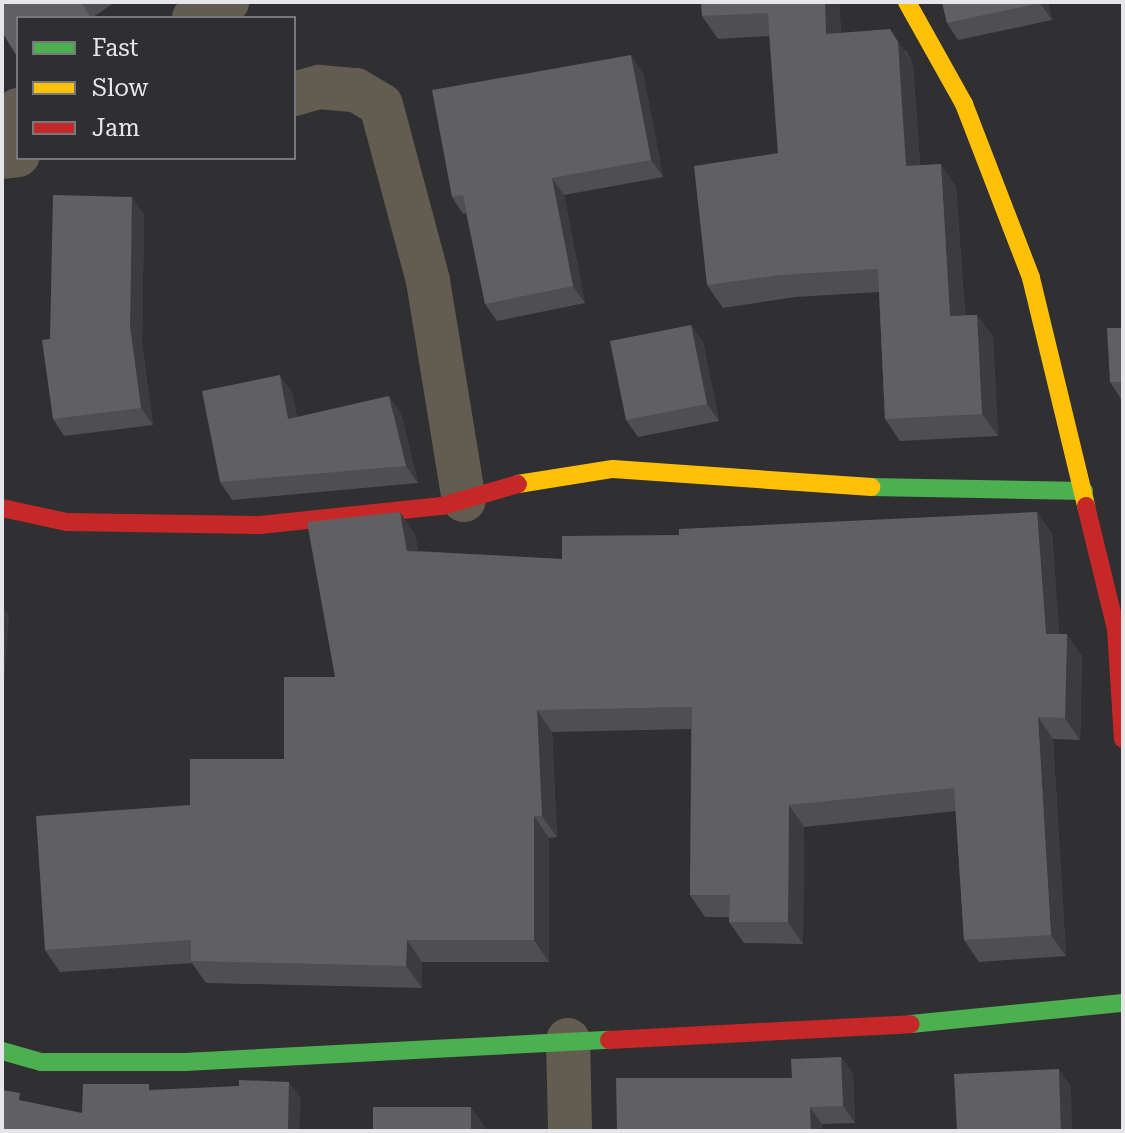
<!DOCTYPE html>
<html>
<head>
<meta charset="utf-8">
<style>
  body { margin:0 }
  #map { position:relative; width:1125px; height:1133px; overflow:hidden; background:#302f32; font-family:"Roboto Serif",serif }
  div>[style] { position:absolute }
  .street>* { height:44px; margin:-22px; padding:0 22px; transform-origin:22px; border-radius:22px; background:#635d51 }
  .fast>* { height:18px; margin:-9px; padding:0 9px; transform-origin:9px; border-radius:9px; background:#4caf50 }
  .slow>* { height:18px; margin:-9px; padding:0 9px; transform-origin:9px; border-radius:9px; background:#ffc107 }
  .jam>* { height:18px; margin:-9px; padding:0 9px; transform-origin:9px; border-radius:9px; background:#c62828 }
  .wall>* { inset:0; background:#4f4e50 }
  .shaded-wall>* { inset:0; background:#3c3b3d }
  .building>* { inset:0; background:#605f61 }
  span { translate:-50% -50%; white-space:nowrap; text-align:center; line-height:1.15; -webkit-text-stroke:8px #2f2e33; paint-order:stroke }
  .frame { position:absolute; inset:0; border:4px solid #e6e5e9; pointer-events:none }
  .legend { position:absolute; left:16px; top:16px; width:280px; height:144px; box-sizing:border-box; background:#2f2e33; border:2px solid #78777c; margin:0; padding:10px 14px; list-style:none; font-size:24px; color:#e6e5e9 }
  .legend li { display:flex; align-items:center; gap:16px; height:40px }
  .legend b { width:40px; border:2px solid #78777c }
</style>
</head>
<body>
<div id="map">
  <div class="street">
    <i style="left:194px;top:18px;width:37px;rotate:-26deg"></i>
    <i style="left:294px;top:94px;width:26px;rotate:-16deg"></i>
    <i style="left:319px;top:87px;width:37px;rotate:5deg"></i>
    <i style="left:356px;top:90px;width:29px;rotate:31deg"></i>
    <i style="left:381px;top:105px;width:182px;rotate:75deg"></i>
    <i style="left:428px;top:281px;width:222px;rotate:80.7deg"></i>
    <i style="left:2px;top:120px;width:19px;rotate:-32deg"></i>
    <i style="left:2px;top:157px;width:16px;rotate:-7deg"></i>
    <i style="left:568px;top:1040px;width:91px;rotate:88.7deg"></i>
  </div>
  <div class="fast">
    <i style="left:871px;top:487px;width:213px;rotate:1.1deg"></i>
    <i style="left:911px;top:1024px;width:213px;rotate:-5.7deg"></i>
    <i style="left:2px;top:1051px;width:41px;rotate:15.8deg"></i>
    <i style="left:41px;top:1062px;width:144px"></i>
    <i style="left:185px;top:1062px;width:425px;rotate:-3deg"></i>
  </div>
  <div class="slow">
    <i style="left:907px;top:2px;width:117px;rotate:60.8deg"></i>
    <i style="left:964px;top:104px;width:186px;rotate:68.9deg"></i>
    <i style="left:1031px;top:278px;width:235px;rotate:76.4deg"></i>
    <i style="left:518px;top:484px;width:96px;rotate:-9deg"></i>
    <i style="left:613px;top:469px;width:259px;rotate:4deg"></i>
  </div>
  <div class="jam">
    <i style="left:1086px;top:506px;width:127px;rotate:76.3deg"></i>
    <i style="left:1116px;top:629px;width:110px;rotate:86.4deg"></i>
    <i style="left:2px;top:508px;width:66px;rotate:12.3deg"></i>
    <i style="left:66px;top:522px;width:194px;rotate:0.9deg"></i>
    <i style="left:260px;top:525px;width:183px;rotate:-6deg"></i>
    <i style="left:442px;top:506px;width:79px;rotate:-16.1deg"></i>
    <i style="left:609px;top:1040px;width:302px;rotate:-3deg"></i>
  </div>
  <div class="wall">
    <i style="clip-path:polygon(2px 2px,115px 2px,92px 18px,18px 18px)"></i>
    <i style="clip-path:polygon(839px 2px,841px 33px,906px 51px,913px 64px,920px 165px,956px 186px,965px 315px,977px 315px,993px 337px,998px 436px,900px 441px,885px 419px,879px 292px,795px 297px,723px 308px,707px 285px,778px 153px,769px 36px,718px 39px,702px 16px)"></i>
    <i style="clip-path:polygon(942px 2px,1048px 2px,1052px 20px,958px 40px,947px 23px)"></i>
    <i style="clip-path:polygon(643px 73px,663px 177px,564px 195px,585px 303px,497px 321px,485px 304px,466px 213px,463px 214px,452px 197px)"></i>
    <i style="clip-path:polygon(144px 214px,142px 344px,153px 425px,64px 436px,53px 419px,50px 339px)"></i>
    <i style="clip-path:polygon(691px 325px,703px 342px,719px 421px,638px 437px,626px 420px)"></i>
    <i style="clip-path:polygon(1123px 328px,1123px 399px,1121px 399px,1110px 382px)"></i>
    <i style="clip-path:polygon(292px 392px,297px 417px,401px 413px,418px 483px,232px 500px,220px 482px)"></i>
    <i style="clip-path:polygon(1037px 512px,1052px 534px,1059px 634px,1082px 656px,1080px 740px,1053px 739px,1066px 956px,979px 962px,964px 940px,956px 811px,804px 827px,803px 944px,744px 943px,729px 922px,729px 917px,705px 917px,690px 895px,691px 729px,552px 732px,557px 837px,549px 838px,549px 962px,422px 962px,422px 988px,206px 983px,192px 963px,60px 972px,45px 950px,190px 805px,284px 759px,335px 677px,415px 534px,418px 551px,562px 559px,679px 535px)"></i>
    <i style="clip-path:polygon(841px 1057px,853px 1074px,855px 1123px,822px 1124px,822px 1131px,792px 1078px)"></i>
  </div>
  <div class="shaded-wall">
    <i style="clip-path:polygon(825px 2px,839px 2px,842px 56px,826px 34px)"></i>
    <i style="clip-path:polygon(1040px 2px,1048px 2px,1052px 20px,1040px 3px)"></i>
    <i style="clip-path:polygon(890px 29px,913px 64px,922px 188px,906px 166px)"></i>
    <i style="clip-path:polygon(631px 55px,643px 73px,663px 177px,651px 160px)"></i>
    <i style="clip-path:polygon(941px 164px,956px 186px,966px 338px,950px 316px)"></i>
    <i style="clip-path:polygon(552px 178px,564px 195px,585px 303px,573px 286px)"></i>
    <i style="clip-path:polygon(132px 197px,144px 214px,142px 344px,153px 425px,141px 408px,130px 327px)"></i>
    <i style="clip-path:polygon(977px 315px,993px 337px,998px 436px,982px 414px)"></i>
    <i style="clip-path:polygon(691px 325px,703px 342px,719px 421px,707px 404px)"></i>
    <i style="clip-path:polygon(280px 375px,292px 392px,300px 436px,288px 419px)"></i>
    <i style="clip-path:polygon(389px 396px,401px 413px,418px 483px,406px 466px)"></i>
    <i style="clip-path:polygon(400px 512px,415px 534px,422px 572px,407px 551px)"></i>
    <i style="clip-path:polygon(1037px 512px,1052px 534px,1061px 655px,1046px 634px)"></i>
    <i style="clip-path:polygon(2px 605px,9px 615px,2px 711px)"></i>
    <i style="clip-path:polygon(1067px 634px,1082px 656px,1080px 740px,1065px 718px)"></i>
    <i style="clip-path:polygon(537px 710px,552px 732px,557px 837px,542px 816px)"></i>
    <i style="clip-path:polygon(1038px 717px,1053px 739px,1066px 956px,1051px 935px)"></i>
    <i style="clip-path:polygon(789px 805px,804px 827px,803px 944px,788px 922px)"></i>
    <i style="clip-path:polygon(534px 816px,549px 838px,549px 962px,534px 940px)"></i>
    <i style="clip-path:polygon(407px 940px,422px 962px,422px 988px,406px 966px)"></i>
    <i style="clip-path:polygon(841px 1057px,853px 1074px,855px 1123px,843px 1106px)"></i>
    <i style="clip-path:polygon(1059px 1069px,1071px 1086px,1072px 1131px,1061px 1131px)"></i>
    <i style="clip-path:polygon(289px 1082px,301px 1098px,299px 1131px,288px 1131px)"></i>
    <i style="clip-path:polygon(471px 1107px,488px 1131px,471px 1131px)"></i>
    <i style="clip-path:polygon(810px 1107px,822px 1124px,822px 1131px,811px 1131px)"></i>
  </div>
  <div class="building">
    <i style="clip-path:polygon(2px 2px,81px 2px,91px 18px,18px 18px,18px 58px,2px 32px)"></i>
    <i style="clip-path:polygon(701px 2px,825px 2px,826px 34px,890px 29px,898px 42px,906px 166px,941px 164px,950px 316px,977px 315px,982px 414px,885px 419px,878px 269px,780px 275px,707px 285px,694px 166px,778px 153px,768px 13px,702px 16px)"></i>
    <i style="clip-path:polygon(942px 2px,1040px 2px,1040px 3px,947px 23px)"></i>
    <i style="clip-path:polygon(631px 55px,651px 160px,552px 178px,573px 286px,485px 304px,463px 195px,452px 197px,432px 90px)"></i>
    <i style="clip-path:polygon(53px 195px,132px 197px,130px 327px,141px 408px,53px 419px,42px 340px,50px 339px)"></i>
    <i style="clip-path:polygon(691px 325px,707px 404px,626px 420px,610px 341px)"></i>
    <i style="clip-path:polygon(1107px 328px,1123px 328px,1123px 382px,1110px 382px)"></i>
    <i style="clip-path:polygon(280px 375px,288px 419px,389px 396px,406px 466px,220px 482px,202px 391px)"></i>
    <i style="clip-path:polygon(400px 512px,407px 551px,562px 559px,562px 536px,679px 535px,679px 529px,1037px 512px,1046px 634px,1067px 634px,1065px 718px,1038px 717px,1051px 935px,964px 940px,954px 788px,789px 805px,788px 922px,729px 922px,730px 895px,690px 895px,692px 707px,537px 710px,542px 816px,534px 816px,534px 940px,407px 940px,406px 966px,191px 961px,191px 940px,45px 950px,36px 816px,190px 805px,190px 759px,284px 759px,284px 677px,335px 677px,307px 522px)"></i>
    <i style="clip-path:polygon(841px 1057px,843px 1106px,810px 1107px,811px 1131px,617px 1131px,616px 1078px,792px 1078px,791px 1059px)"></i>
    <i style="clip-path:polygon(1059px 1069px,1061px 1131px,957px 1131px,954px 1074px)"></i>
    <i style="clip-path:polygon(239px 1080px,289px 1082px,288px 1131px,2px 1131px,2px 1090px,20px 1093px,19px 1100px,82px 1113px,83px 1084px,149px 1084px,149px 1090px,239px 1086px)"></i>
    <i style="clip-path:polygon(373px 1107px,471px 1107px,471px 1131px,373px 1131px)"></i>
  </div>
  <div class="frame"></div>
  <ul class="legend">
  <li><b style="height:10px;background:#4caf50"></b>Fast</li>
  <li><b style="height:10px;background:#ffc107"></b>Slow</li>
  <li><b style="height:10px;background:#c62828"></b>Jam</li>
  </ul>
</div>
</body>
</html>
